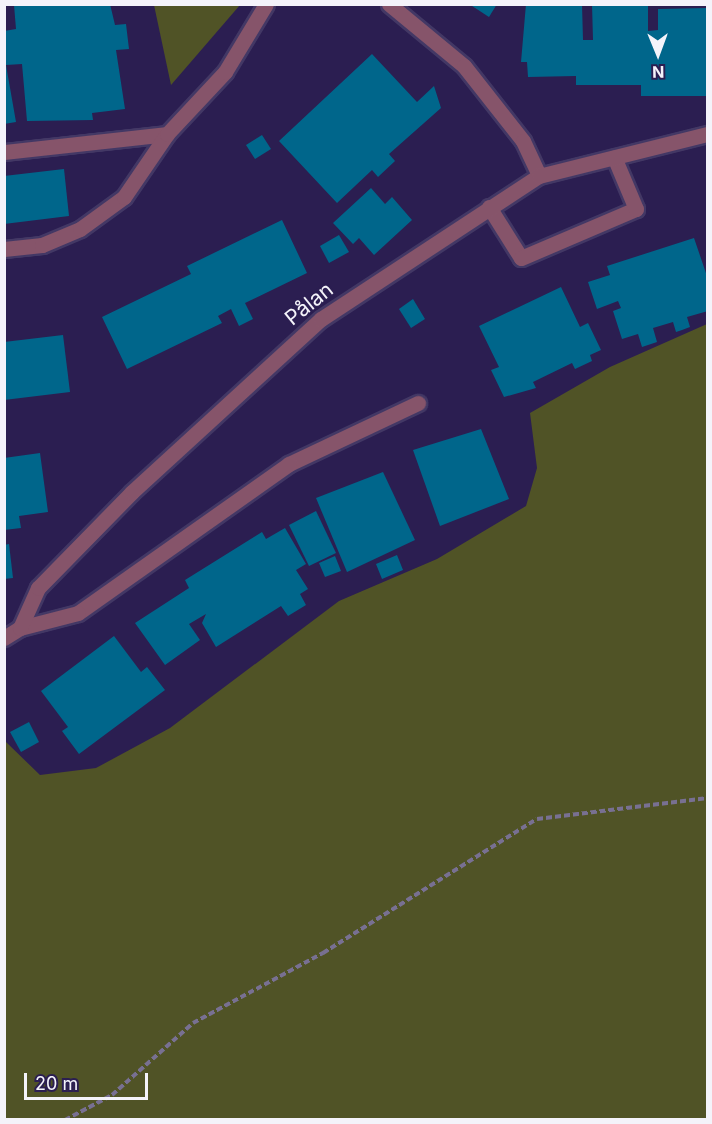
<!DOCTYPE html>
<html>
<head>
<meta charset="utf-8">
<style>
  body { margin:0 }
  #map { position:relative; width:712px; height:1124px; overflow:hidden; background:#2b1e51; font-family:Inter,sans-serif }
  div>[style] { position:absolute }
  .forest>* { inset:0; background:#505326 }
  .building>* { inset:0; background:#00668b }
  .path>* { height:4px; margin-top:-2px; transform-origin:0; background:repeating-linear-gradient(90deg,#787092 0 6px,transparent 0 9px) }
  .roads { filter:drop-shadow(2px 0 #433865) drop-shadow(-2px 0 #433865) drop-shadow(0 2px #433865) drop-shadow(0 -2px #433865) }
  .service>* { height:15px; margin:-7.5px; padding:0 7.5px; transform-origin:7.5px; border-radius:7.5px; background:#86546a }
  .minor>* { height:15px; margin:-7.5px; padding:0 7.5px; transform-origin:7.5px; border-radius:7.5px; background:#86546a }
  span { translate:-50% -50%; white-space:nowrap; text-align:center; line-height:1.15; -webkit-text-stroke:4.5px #2b1e51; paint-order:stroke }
  .street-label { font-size:21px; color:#f4f3fa }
  .frame { position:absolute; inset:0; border:6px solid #f4f3fa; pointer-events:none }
  .north { position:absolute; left:628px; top:24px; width:60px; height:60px; -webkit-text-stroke:4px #2b1e51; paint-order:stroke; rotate:179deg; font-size:16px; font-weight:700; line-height:24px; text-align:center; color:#f4f3fa }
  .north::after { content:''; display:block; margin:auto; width:21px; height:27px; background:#f4f3fa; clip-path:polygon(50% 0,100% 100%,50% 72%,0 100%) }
  .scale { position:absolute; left:24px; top:1073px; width:124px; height:27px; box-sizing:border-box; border:3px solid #f4f3fa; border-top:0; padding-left:8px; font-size:18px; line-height:21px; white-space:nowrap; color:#f4f3fa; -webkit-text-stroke:4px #2b1e51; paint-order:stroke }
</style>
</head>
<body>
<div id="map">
  <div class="forest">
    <i style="clip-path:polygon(154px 5px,240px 5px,171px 85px)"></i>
    <i style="clip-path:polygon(707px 324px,707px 1119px,5px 1119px,5px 741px,40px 775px,96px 768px,170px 728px,339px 601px,437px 559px,526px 506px,537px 468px,530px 413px,610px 367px)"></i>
  </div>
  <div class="building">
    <i style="clip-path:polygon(110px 4px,115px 25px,126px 24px,129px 49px,116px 50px,125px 109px,92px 113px,93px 120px,27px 121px,22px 64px,6px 65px,16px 122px,4px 124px,4px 31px,16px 29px,14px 5px)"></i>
    <i style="clip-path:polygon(469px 4px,497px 4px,489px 17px)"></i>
    <i style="clip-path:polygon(526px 4px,582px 4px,583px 40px,593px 40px,592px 4px,648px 4px,648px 31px,658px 30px,658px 9px,708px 8px,708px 96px,641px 96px,641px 85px,576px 85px,576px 76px,528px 77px,527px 62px,521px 62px)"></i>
    <i style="clip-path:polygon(372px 54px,417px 102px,434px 86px,441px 108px,389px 154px,395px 161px,378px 177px,372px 170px,337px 203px,279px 141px)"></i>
    <i style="clip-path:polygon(262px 135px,271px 149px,255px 159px,246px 145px)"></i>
    <i style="clip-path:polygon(64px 169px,69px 216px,4px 224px,4px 176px)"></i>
    <i style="clip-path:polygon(371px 188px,385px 204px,392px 197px,412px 220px,374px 255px,359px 238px,353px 244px,333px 223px)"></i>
    <i style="clip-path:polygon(282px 220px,307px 273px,245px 303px,253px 319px,239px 326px,231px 309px,218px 316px,222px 323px,127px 369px,102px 317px,191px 274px,187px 266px)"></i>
    <i style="clip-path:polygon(339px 235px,349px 252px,329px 263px,320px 246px)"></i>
    <i style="clip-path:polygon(694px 238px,708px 279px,708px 311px,687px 317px,690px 327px,682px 330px,676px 332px,673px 322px,653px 328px,657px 342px,642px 347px,638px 334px,622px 339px,613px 311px,621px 308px,618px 301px,597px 309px,588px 282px,610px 275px,607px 266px)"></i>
    <i style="clip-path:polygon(561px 287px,580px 327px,588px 323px,601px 350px,590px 355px,592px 361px,575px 369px,572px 363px,533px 382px,536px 388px,504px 397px,491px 370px,499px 367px,479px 326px)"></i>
    <i style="clip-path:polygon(413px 299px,425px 319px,411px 328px,399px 309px)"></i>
    <i style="clip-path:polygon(63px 335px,70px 392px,4px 400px,4px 342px)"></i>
    <i style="clip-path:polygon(481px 429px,509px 499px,440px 526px,413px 450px)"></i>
    <i style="clip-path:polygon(40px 453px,48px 512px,19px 516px,21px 528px,4px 530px,4px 458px)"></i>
    <i style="clip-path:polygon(383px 472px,415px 540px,347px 572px,316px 498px)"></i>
    <i style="clip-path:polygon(316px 511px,336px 553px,309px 566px,289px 525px)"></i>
    <i style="clip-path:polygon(285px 528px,306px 564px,296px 570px,308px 589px,300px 594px,306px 605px,288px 616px,281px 606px,216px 647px,202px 623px,206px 614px,189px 624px,200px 640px,165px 665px,135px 623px,189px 588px,185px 580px,262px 532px,266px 539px)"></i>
    <i style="clip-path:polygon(9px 544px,13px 578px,4px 579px,4px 545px)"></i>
    <i style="clip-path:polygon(397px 555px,403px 570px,382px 579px,376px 564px)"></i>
    <i style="clip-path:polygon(335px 556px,341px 571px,325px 577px,319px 563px)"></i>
    <i style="clip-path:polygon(114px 636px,141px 672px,147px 667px,165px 690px,79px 754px,62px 731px,68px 727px,41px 691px)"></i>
    <i style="clip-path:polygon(29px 722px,39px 742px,21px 752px,10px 732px)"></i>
  </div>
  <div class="path">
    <i style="left:65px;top:1120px;width:53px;rotate:-28deg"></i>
    <i style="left:112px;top:1095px;width:108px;rotate:-41.6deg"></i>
    <i style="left:193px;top:1023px;width:148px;rotate:-28.3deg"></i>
    <i style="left:323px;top:953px;width:252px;rotate:-32.1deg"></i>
    <i style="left:537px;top:819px;width:172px;rotate:-7deg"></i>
  </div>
  <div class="roads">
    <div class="service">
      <i style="left:4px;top:152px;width:164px;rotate:-6.3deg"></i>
      <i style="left:489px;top:207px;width:60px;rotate:57.9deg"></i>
      <i style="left:521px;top:258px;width:125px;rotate:-23.1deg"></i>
      <i style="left:636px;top:209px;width:56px;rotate:-112.9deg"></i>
      <i style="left:4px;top:249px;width:38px;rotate:-6deg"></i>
      <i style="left:42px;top:245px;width:41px;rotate:-22.8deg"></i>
      <i style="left:80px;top:229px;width:54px;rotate:-36deg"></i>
      <i style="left:124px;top:197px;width:76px;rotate:-55.7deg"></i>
      <i style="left:4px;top:638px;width:19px;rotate:-32deg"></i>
    </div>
    <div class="minor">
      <i style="left:389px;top:4px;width:97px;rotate:39.6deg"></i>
      <i style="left:464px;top:66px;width:95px;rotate:51.8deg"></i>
      <i style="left:523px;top:141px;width:38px;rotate:65deg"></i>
      <i style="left:167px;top:134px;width:85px;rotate:-46.9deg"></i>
      <i style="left:225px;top:72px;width:79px;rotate:-58.9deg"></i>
      <i style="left:418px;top:403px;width:143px;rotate:154.7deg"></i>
      <i style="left:289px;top:464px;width:258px;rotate:144.8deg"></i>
      <i style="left:78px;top:613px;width:60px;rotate:165.5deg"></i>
      <i style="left:20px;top:628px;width:44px;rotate:-65.8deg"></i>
      <i style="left:38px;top:588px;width:134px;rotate:-45.6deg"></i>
      <i style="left:132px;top:492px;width:256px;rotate:-42.5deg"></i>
      <i style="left:321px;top:319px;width:261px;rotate:-33.3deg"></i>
      <i style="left:539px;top:176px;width:174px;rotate:-14deg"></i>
    </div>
  </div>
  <div class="street-label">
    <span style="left:309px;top:304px;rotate:-39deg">Pålan</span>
  </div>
  <div class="frame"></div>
  <div class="north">N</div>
  <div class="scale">20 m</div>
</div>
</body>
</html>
